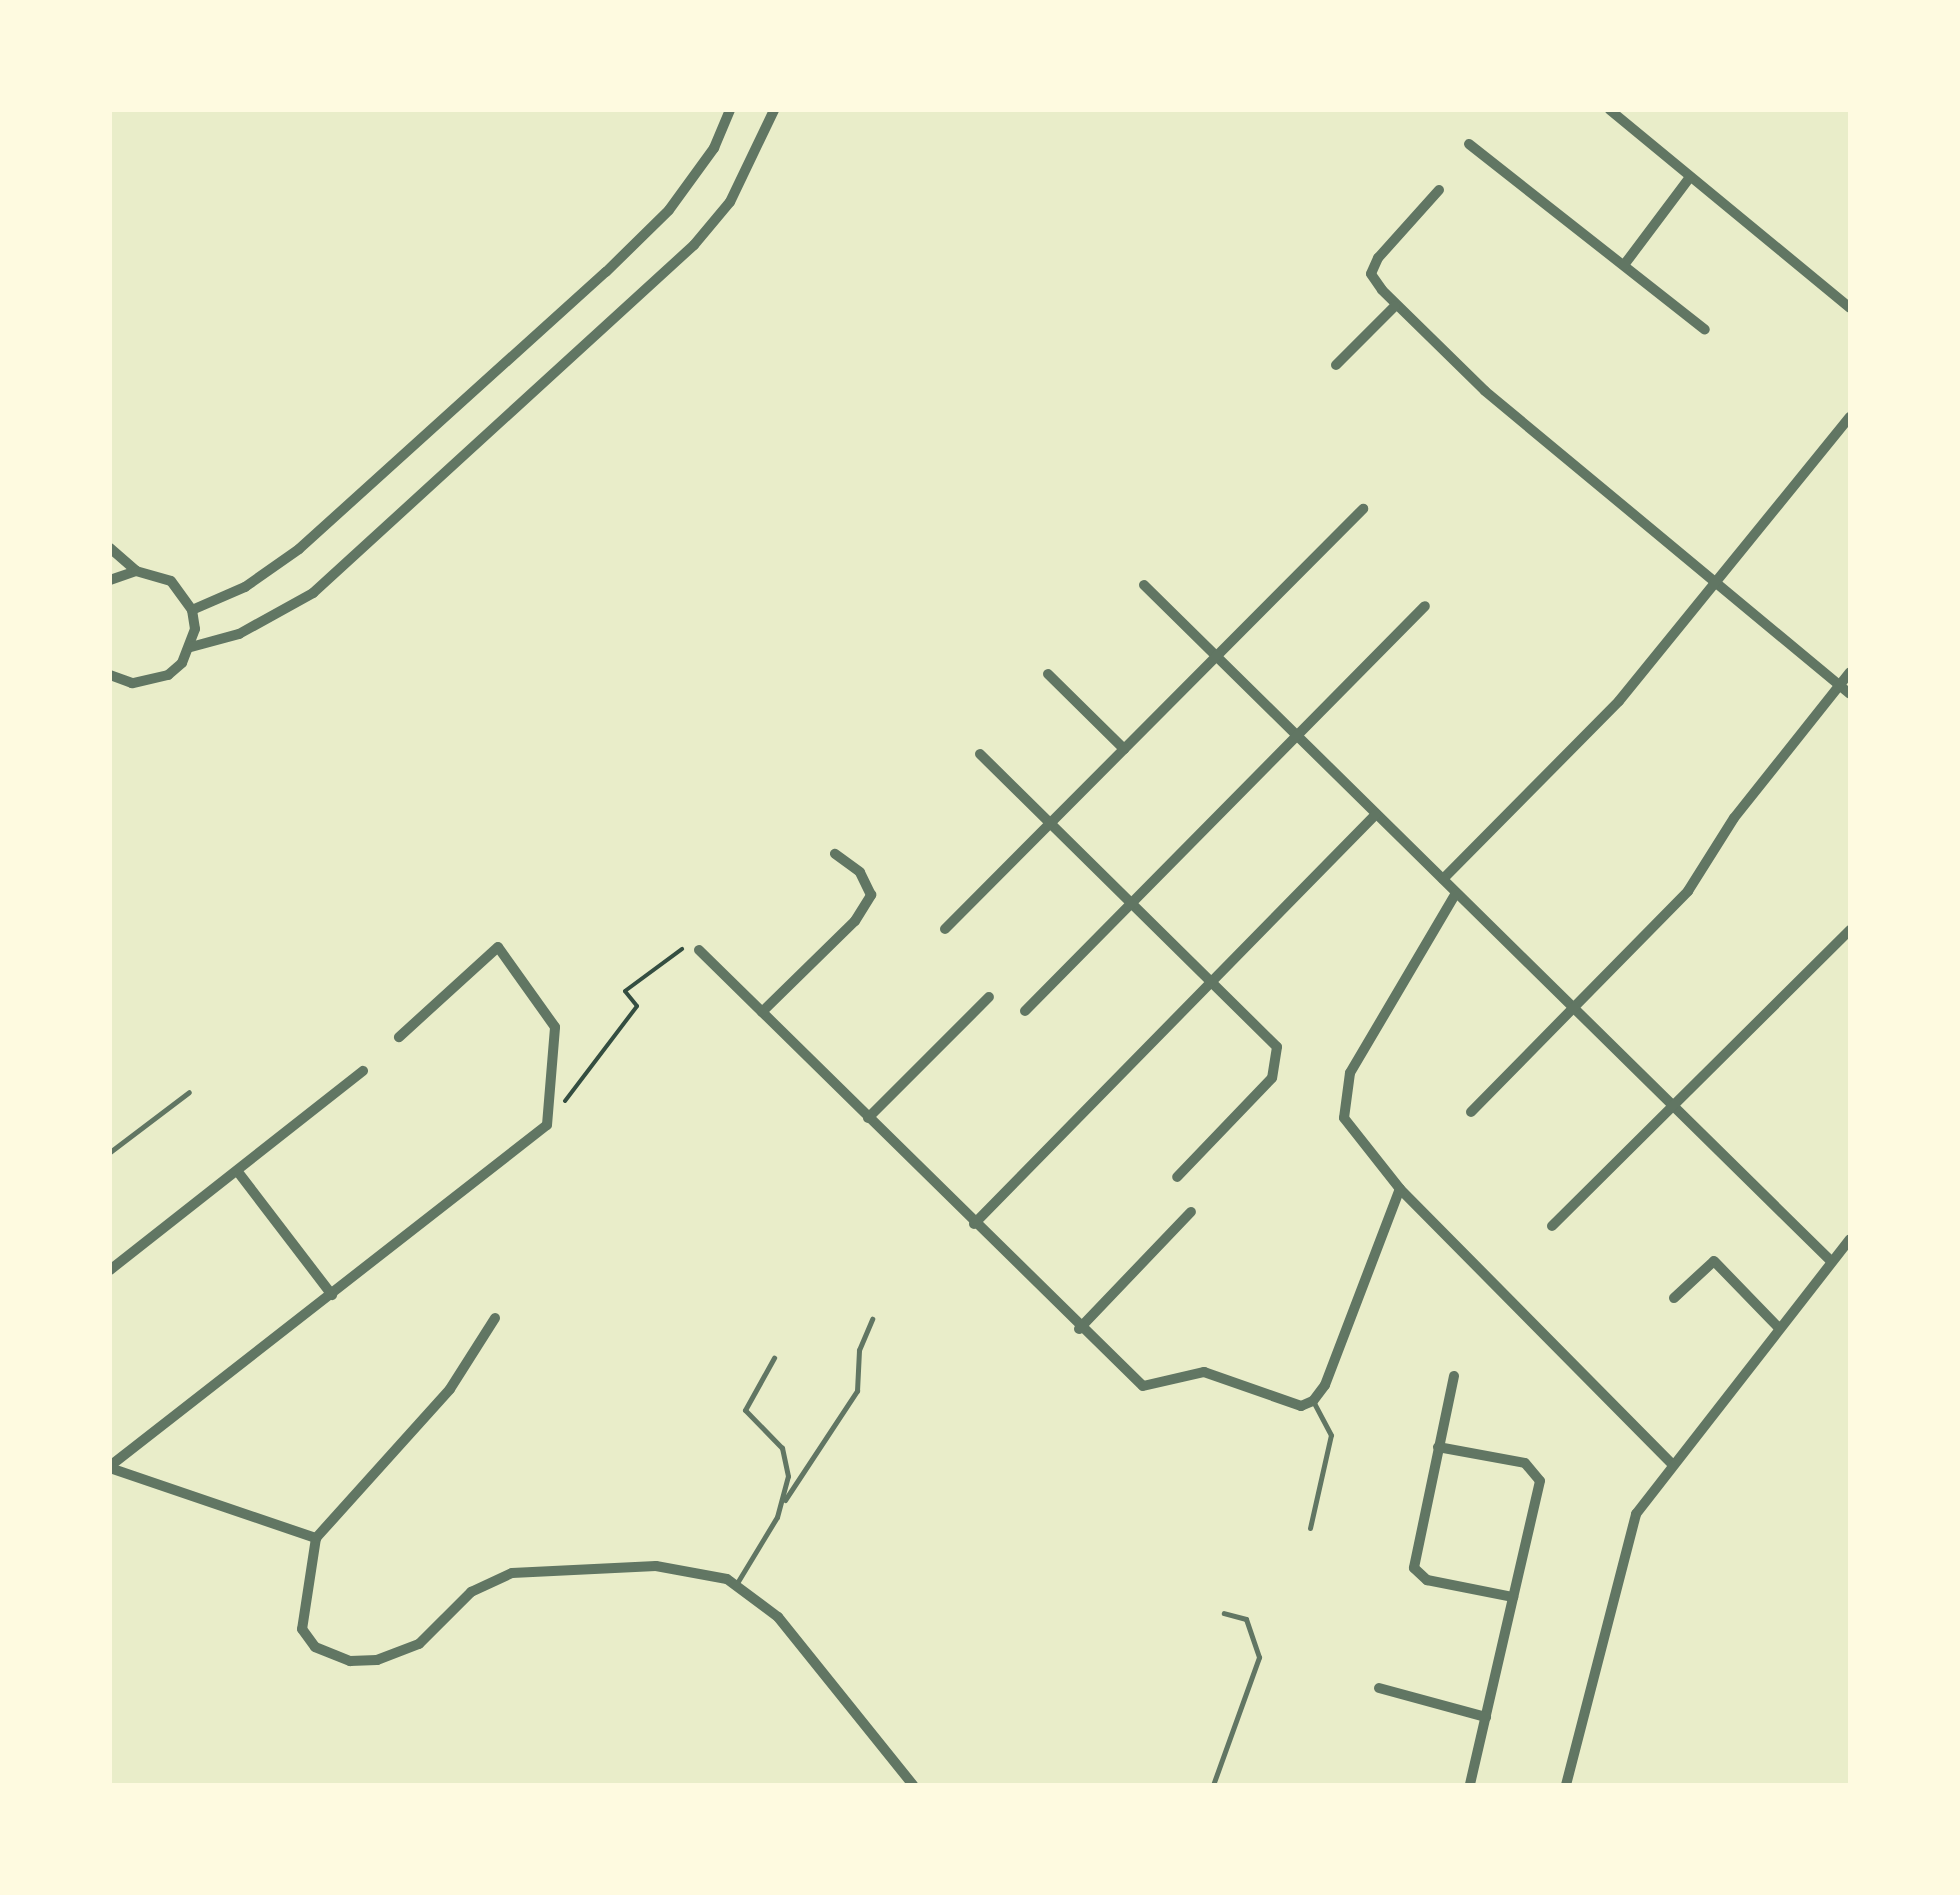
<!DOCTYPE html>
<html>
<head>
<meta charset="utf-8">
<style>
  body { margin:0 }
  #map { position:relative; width:1960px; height:1895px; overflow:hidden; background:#e9edc9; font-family:"PT Sans Narrow",sans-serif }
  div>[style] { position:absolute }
  .path>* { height:4px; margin:-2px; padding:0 2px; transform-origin:2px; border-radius:2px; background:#344e41 }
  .service>* { height:5px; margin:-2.5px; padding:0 2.5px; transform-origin:2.5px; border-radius:2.5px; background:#617663 }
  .minor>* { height:10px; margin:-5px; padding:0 5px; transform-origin:5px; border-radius:5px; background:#617663 }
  span { translate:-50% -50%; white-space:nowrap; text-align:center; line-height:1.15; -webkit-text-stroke:10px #fefae0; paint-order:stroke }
  .frame { position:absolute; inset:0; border:112px solid #fefae0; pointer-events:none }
</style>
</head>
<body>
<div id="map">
  <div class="path">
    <i style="left:565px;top:1101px;width:119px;rotate:-52.8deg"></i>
    <i style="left:637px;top:1006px;width:19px;rotate:-129deg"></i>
    <i style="left:625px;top:991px;width:71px;rotate:-36.4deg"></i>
  </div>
  <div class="service">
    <i style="left:110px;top:1152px;width:99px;rotate:-37.2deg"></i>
    <i style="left:785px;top:1500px;width:131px;rotate:-56.6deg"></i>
    <i style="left:857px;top:1391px;width:41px;rotate:-87.2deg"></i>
    <i style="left:859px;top:1350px;width:34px;rotate:-67deg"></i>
    <i style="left:1310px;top:1528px;width:95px;rotate:-77.3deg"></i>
    <i style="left:1331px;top:1435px;width:38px;rotate:-118deg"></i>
    <i style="left:737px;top:1583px;width:77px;rotate:-58.8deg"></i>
    <i style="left:777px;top:1517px;width:42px;rotate:-75deg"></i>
    <i style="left:788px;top:1476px;width:29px;rotate:-102deg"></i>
    <i style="left:782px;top:1448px;width:53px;rotate:-134.2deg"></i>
    <i style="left:745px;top:1410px;width:60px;rotate:-60.9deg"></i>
    <i style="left:1213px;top:1785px;width:136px;rotate:-70.2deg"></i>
    <i style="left:1259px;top:1657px;width:40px;rotate:-108.9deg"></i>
    <i style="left:1246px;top:1619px;width:23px;rotate:-165deg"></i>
  </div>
  <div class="minor">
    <i style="left:1610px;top:110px;width:311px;rotate:39.5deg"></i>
    <i style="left:1469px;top:144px;width:300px;rotate:38.2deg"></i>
    <i style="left:1439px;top:190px;width:91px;rotate:131.9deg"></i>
    <i style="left:1378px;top:258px;width:17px;rotate:114deg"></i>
    <i style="left:1371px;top:274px;width:19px;rotate:55deg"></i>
    <i style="left:1382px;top:290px;width:144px;rotate:44.4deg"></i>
    <i style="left:1485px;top:391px;width:474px;rotate:39.7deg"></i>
    <i style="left:1624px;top:265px;width:110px;rotate:-53.1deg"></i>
    <i style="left:1336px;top:365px;width:83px;rotate:-45deg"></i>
    <i style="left:110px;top:548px;width:35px;rotate:41deg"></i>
    <i style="left:110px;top:580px;width:28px;rotate:-19deg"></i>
    <i style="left:136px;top:571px;width:36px;rotate:16deg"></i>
    <i style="left:171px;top:581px;width:36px;rotate:54deg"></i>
    <i style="left:192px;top:610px;width:19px;rotate:81deg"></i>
    <i style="left:195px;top:629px;width:36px;rotate:111deg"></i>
    <i style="left:182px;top:663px;width:18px;rotate:139deg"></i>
    <i style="left:168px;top:675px;width:37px;rotate:167deg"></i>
    <i style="left:132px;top:683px;width:23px;rotate:-160deg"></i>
    <i style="left:1144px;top:585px;width:964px;rotate:44.54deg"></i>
    <i style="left:192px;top:610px;width:58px;rotate:-23.5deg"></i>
    <i style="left:245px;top:587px;width:66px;rotate:-35.1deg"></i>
    <i style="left:299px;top:549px;width:413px;rotate:-42.1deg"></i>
    <i style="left:606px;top:272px;width:88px;rotate:-44.5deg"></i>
    <i style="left:669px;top:210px;width:77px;rotate:-54deg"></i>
    <i style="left:714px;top:148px;width:41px;rotate:-67.2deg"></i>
    <i style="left:191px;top:647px;width:50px;rotate:-15.2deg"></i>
    <i style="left:239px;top:634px;width:85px;rotate:-29deg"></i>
    <i style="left:313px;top:593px;width:516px;rotate:-42.41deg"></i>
    <i style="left:694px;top:245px;width:56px;rotate:-50.1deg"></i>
    <i style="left:730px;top:202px;width:102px;rotate:-64.4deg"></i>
    <i style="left:1048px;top:674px;width:107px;rotate:44.6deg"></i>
    <i style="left:980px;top:754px;width:417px;rotate:44.6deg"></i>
    <i style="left:1277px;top:1047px;width:31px;rotate:99deg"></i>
    <i style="left:1272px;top:1078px;width:137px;rotate:133.8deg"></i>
    <i style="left:1443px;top:879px;width:250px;rotate:-45.3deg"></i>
    <i style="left:1619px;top:701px;width:366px;rotate:-50.9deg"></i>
    <i style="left:1456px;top:893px;width:209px;rotate:120.5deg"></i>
    <i style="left:1350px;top:1073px;width:45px;rotate:97.6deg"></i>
    <i style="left:1344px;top:1118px;width:90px;rotate:51.7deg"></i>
    <i style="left:1400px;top:1189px;width:385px;rotate:45.3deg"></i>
    <i style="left:945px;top:929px;width:593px;rotate:-45.14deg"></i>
    <i style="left:699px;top:950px;width:622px;rotate:44.48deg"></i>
    <i style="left:1143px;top:1386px;width:63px;rotate:-12.9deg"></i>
    <i style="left:1204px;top:1372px;width:103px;rotate:19.3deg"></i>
    <i style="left:1301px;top:1406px;width:13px;rotate:-23deg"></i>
    <i style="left:1313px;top:1401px;width:20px;rotate:-53deg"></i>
    <i style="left:1325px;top:1385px;width:210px;rotate:-69.1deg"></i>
    <i style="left:1025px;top:1011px;width:569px;rotate:-45.36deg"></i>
    <i style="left:762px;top:1012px;width:130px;rotate:-44.4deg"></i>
    <i style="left:855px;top:921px;width:31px;rotate:-58deg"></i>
    <i style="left:871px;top:895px;width:25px;rotate:-116deg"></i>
    <i style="left:860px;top:872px;width:31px;rotate:-144deg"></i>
    <i style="left:1471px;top:1112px;width:310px;rotate:-45.5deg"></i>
    <i style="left:1688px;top:891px;width:86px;rotate:-57.8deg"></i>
    <i style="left:1734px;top:818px;width:186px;rotate:-51.5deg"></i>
    <i style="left:868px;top:1118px;width:171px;rotate:-45deg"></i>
    <i style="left:238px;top:1172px;width:155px;rotate:52.6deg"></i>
    <i style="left:974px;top:1224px;width:574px;rotate:-45.56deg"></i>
    <i style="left:1552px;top:1226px;width:420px;rotate:-44.8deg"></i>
    <i style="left:110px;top:1270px;width:322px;rotate:-38.2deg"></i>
    <i style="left:1674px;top:1298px;width:54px;rotate:-42.8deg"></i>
    <i style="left:1714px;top:1261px;width:92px;rotate:45.9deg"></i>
    <i style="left:1079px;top:1329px;width:162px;rotate:-46.3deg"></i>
    <i style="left:1454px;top:1376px;width:196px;rotate:101.8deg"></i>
    <i style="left:1414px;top:1568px;width:18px;rotate:43deg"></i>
    <i style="left:1427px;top:1580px;width:88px;rotate:11.2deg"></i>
    <i style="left:1438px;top:1447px;width:88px;rotate:10.4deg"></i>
    <i style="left:1525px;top:1463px;width:23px;rotate:50deg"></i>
    <i style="left:1540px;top:1481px;width:312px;rotate:103deg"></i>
    <i style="left:110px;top:1466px;width:554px;rotate:-37.97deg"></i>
    <i style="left:547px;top:1125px;width:98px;rotate:-85.3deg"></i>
    <i style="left:555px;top:1027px;width:98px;rotate:-125.5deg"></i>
    <i style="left:498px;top:947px;width:134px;rotate:137.7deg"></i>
    <i style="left:110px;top:1468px;width:218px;rotate:18.8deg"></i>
    <i style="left:316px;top:1538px;width:92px;rotate:98.7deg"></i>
    <i style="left:302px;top:1629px;width:22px;rotate:54deg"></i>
    <i style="left:315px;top:1647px;width:38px;rotate:22deg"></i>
    <i style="left:350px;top:1661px;width:27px;rotate:-2deg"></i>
    <i style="left:377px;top:1660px;width:45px;rotate:-20.9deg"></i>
    <i style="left:419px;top:1644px;width:74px;rotate:-45deg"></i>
    <i style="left:471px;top:1592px;width:45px;rotate:-24.9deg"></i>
    <i style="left:512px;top:1573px;width:144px;rotate:-2.8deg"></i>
    <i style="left:656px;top:1566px;width:72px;rotate:10.4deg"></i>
    <i style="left:727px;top:1579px;width:64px;rotate:36.7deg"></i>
    <i style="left:778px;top:1617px;width:216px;rotate:51.2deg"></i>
    <i style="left:316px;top:1538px;width:200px;rotate:-48deg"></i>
    <i style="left:450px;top:1389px;width:84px;rotate:-57.6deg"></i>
    <i style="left:1379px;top:1688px;width:111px;rotate:15.2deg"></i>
    <i style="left:1566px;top:1785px;width:280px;rotate:-75.5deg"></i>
    <i style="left:1636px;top:1514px;width:348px;rotate:-52.1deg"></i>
  </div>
  <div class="frame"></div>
</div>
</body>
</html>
